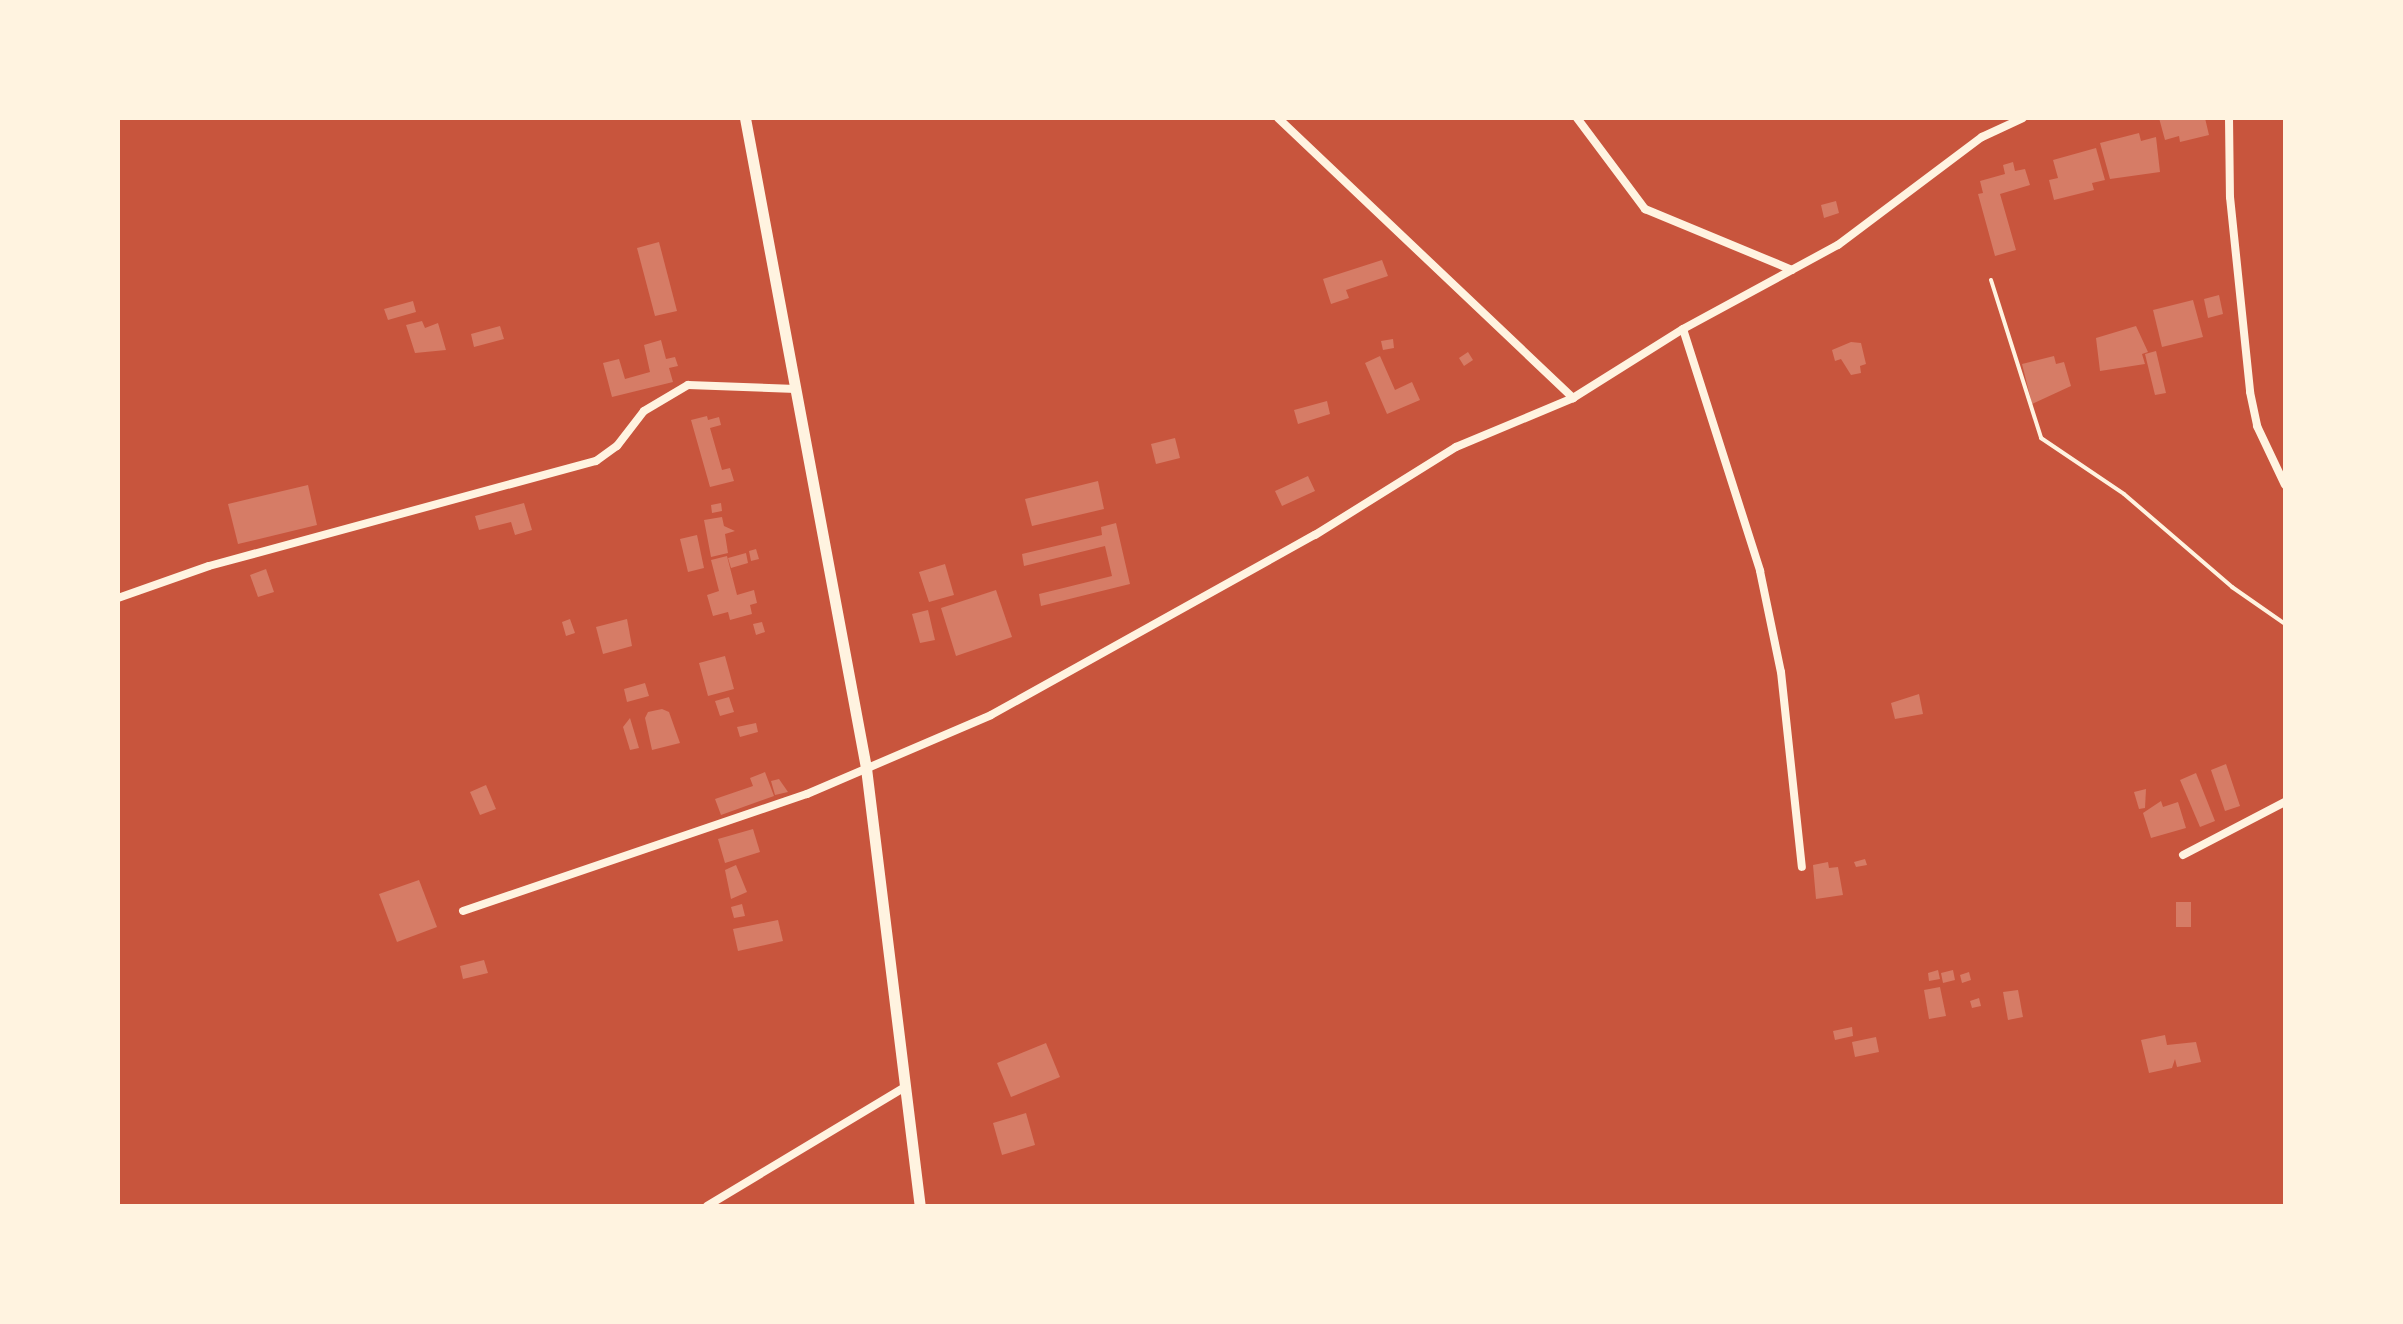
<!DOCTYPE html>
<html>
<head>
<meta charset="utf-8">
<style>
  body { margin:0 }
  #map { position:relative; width:2403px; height:1324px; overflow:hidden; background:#c8553d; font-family:"PT Serif",serif }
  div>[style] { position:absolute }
  .building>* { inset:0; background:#d67c66 }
  .path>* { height:4px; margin:-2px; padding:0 2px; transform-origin:2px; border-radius:2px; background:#fff3e0 }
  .minor>* { height:8px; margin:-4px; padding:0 4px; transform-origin:4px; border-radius:4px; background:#fff3e0 }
  .tertiary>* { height:11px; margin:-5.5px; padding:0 5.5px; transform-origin:5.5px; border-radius:5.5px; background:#fff3e0 }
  span { translate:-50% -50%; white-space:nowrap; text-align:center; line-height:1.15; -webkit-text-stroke:7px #fff3e0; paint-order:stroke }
  .frame { position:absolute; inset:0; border:120px solid #fff3e0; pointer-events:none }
</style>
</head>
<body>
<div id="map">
  <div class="building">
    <i style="clip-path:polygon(2159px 118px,2205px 118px,2209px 135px,2180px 142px,2179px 136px,2165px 140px)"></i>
    <i style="clip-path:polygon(2139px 133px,2141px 141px,2156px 137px,2160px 172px,2110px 179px,2100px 143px)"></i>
    <i style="clip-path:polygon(2096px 148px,2105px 180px,2092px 183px,2094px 190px,2054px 200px,2049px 180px,2058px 178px,2053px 160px)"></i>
    <i style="clip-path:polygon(2013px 162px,2015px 171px,2025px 169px,2030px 185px,2000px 194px,2016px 250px,1995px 256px,1978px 194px,1983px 193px,1980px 181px,2005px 174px,2003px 165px)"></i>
    <i style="clip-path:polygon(1836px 201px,1839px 213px,1824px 218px,1821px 205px)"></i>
    <i style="clip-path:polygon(659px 242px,677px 311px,655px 316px,637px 248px)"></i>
    <i style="clip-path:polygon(1382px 260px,1388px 276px,1346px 290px,1349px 298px,1331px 304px,1323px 279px)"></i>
    <i style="clip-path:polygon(2219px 295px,2223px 314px,2208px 318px,2204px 299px)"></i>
    <i style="clip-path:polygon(2193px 300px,2203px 337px,2162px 347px,2153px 310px)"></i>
    <i style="clip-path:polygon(413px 301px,416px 312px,388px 320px,384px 309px)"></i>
    <i style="clip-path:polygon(422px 321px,425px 328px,438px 323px,446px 350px,415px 353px,406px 325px)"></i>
    <i style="clip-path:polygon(500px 326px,504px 339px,474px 347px,471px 334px)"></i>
    <i style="clip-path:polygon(2136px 326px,2148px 352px,2142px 354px,2145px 364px,2100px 371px,2096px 338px)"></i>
    <i style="clip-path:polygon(1393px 339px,1394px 348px,1383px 350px,1381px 341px)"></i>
    <i style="clip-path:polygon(661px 340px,666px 359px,675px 357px,678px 366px,669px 368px,673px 382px,612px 397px,603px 363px,619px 359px,625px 379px,650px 372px,644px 345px)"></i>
    <i style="clip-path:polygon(1851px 342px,1861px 343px,1866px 364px,1860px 366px,1861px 373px,1851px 375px,1841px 359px,1835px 361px,1832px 350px)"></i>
    <i style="clip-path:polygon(2156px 351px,2166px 393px,2155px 395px,2145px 354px)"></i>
    <i style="clip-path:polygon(1468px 352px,1473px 360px,1464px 366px,1459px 358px)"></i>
    <i style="clip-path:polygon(1380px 356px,1395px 390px,1412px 382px,1420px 400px,1387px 414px,1365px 363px)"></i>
    <i style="clip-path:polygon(2054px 356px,2056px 364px,2064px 362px,2071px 386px,2032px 404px,2022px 364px)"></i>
    <i style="clip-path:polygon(1327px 401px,1330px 414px,1298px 424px,1294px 410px)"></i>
    <i style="clip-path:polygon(707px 416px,708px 420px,719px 417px,721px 425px,710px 428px,722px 470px,730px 468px,734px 481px,710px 487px,691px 420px)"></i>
    <i style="clip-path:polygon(1175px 438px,1180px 458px,1156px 464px,1151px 444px)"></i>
    <i style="clip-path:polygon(1308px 476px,1315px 491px,1282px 506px,1275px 491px)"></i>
    <i style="clip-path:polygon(1098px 481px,1104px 509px,1032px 526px,1025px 499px)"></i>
    <i style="clip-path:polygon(308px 485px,317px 525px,238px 544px,228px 504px)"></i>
    <i style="clip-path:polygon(524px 503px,532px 530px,515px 535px,511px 522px,479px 530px,475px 516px)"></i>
    <i style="clip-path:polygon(721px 503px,722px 511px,712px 513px,711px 505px)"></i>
    <i style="clip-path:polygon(722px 517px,724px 526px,735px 531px,725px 534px,728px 553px,711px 557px,704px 520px)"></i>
    <i style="clip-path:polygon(1116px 523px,1130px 584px,1041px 606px,1039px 594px,1112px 576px,1105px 546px,1024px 566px,1022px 554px,1102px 535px,1101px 527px)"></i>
    <i style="clip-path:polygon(697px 535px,704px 568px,688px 572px,680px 539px)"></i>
    <i style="clip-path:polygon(756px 549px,759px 559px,751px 561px,749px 551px)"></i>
    <i style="clip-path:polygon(746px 553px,748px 563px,731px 568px,728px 558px)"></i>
    <i style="clip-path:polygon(727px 556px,737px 595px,754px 590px,757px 603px,750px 605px,752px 614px,730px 620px,728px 612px,713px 616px,707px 595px,719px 591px,711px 560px)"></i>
    <i style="clip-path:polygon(945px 564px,954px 595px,929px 602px,919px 572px)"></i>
    <i style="clip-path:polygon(266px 569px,274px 592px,258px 597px,250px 575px)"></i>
    <i style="clip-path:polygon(996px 590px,1012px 637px,956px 656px,941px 608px)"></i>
    <i style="clip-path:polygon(928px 610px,935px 640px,920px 643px,912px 614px)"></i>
    <i style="clip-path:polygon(570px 619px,575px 633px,566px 636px,562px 622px)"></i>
    <i style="clip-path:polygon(627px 619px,632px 646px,603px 654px,596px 627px)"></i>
    <i style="clip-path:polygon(762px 622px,765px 632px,756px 635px,753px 624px)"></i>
    <i style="clip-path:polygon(725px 656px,734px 689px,708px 696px,699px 663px)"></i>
    <i style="clip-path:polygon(645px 683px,649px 696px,627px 702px,624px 689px)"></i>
    <i style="clip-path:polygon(1919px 694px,1923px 714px,1895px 719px,1891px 703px)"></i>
    <i style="clip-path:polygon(729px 697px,734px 712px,720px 716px,715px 701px)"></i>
    <i style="clip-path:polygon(662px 709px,669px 712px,680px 743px,652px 750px,645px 718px,648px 712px)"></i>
    <i style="clip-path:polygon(630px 718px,639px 748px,630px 750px,623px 727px)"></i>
    <i style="clip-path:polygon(756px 723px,758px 732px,740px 737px,737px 727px)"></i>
    <i style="clip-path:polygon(2226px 764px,2240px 806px,2225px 811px,2211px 770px)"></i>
    <i style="clip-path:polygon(765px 772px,774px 796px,721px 815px,715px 799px,753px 786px,750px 778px)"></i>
    <i style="clip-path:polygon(2196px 773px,2215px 821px,2200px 827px,2180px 780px)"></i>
    <i style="clip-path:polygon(779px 779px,788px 792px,775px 795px,771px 781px)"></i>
    <i style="clip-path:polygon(486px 785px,496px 809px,480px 815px,470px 792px)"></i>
    <i style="clip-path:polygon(2146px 789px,2145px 808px,2139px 809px,2134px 792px)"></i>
    <i style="clip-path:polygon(2161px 801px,2163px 807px,2178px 802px,2186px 828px,2151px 838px,2143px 813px)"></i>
    <i style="clip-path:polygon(753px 829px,760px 852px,725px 863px,718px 839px)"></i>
    <i style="clip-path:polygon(1865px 859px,1867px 865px,1856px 867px,1854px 862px)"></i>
    <i style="clip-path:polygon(1828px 862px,1829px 868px,1838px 867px,1843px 895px,1816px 899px,1813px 865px)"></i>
    <i style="clip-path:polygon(736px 865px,747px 892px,731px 899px,725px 870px)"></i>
    <i style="clip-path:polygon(419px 880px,437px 927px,397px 942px,379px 894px)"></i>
    <i style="clip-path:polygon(2176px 902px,2191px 902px,2191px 927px,2176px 927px)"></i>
    <i style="clip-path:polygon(742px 904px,745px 916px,734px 918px,731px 907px)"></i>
    <i style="clip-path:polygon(778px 920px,783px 941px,738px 951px,733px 929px)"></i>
    <i style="clip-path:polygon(484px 960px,488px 973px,463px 979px,460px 966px)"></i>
    <i style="clip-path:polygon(1938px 970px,1940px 979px,1929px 981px,1928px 973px)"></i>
    <i style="clip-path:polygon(1953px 970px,1955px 980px,1943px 983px,1941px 973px)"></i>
    <i style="clip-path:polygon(1969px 972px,1971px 980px,1962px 983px,1960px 975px)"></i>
    <i style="clip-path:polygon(1940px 987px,1946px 1016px,1929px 1019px,1924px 990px)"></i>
    <i style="clip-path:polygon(2018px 990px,2023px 1017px,2008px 1020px,2003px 992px)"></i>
    <i style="clip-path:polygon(1979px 998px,1981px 1006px,1972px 1008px,1970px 1001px)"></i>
    <i style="clip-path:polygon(1852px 1027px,1853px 1036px,1835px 1040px,1833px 1031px)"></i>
    <i style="clip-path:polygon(2165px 1035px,2167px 1045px,2196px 1042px,2201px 1062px,2177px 1067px,2175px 1059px,2172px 1068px,2149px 1073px,2141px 1040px)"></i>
    <i style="clip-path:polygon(1876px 1037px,1879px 1052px,1855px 1057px,1852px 1042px)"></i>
    <i style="clip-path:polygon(1046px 1043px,1060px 1077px,1011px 1097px,997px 1063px)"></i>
    <i style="clip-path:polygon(1026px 1113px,1035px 1145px,1002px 1155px,993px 1123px)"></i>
  </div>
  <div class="path">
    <i style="left:1991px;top:280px;width:166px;rotate:72.4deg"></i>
    <i style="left:2041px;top:438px;width:100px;rotate:34deg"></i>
    <i style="left:2124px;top:494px;width:143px;rotate:40.7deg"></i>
    <i style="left:2232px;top:587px;width:65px;rotate:34.9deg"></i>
  </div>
  <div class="minor">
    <i style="left:1278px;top:118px;width:407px;rotate:43.5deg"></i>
    <i style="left:1577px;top:118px;width:114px;rotate:53.2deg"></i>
    <i style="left:1645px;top:209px;width:159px;rotate:22.5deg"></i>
    <i style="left:2229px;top:118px;width:79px;rotate:89.3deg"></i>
    <i style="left:2230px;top:197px;width:196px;rotate:84.1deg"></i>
    <i style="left:2250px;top:392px;width:35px;rotate:78deg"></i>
    <i style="left:2257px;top:426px;width:65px;rotate:64.6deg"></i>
    <i style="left:1683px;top:329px;width:254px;rotate:72.3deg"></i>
    <i style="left:1760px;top:571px;width:103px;rotate:78.3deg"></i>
    <i style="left:1781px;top:672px;width:196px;rotate:83.9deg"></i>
    <i style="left:118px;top:598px;width:96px;rotate:-19.4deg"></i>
    <i style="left:209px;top:566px;width:401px;rotate:-15.2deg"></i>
    <i style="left:596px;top:461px;width:26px;rotate:-36deg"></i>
    <i style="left:617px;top:446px;width:44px;rotate:-52.4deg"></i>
    <i style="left:644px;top:411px;width:51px;rotate:-30.6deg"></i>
    <i style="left:688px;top:385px;width:108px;rotate:2.1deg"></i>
    <i style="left:2183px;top:855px;width:115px;rotate:-27.5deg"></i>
    <i style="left:463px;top:911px;width:363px;rotate:-18.8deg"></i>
    <i style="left:807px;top:794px;width:200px;rotate:-23.2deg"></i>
    <i style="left:991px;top:715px;width:371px;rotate:-29.1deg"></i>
    <i style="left:1315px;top:535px;width:166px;rotate:-32deg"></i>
    <i style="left:1456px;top:447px;width:127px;rotate:-22.7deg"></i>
    <i style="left:1573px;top:398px;width:130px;rotate:-32.1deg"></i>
    <i style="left:1683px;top:329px;width:176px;rotate:-28.5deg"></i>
    <i style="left:1838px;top:245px;width:180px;rotate:-36.9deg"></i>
    <i style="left:1982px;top:137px;width:45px;rotate:-24.9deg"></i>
    <i style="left:707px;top:1206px;width:231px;rotate:-31deg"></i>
  </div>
  <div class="tertiary">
    <i style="left:745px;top:118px;width:661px;rotate:79.45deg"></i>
    <i style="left:866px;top:768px;width:441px;rotate:83deg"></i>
  </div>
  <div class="frame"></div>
</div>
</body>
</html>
